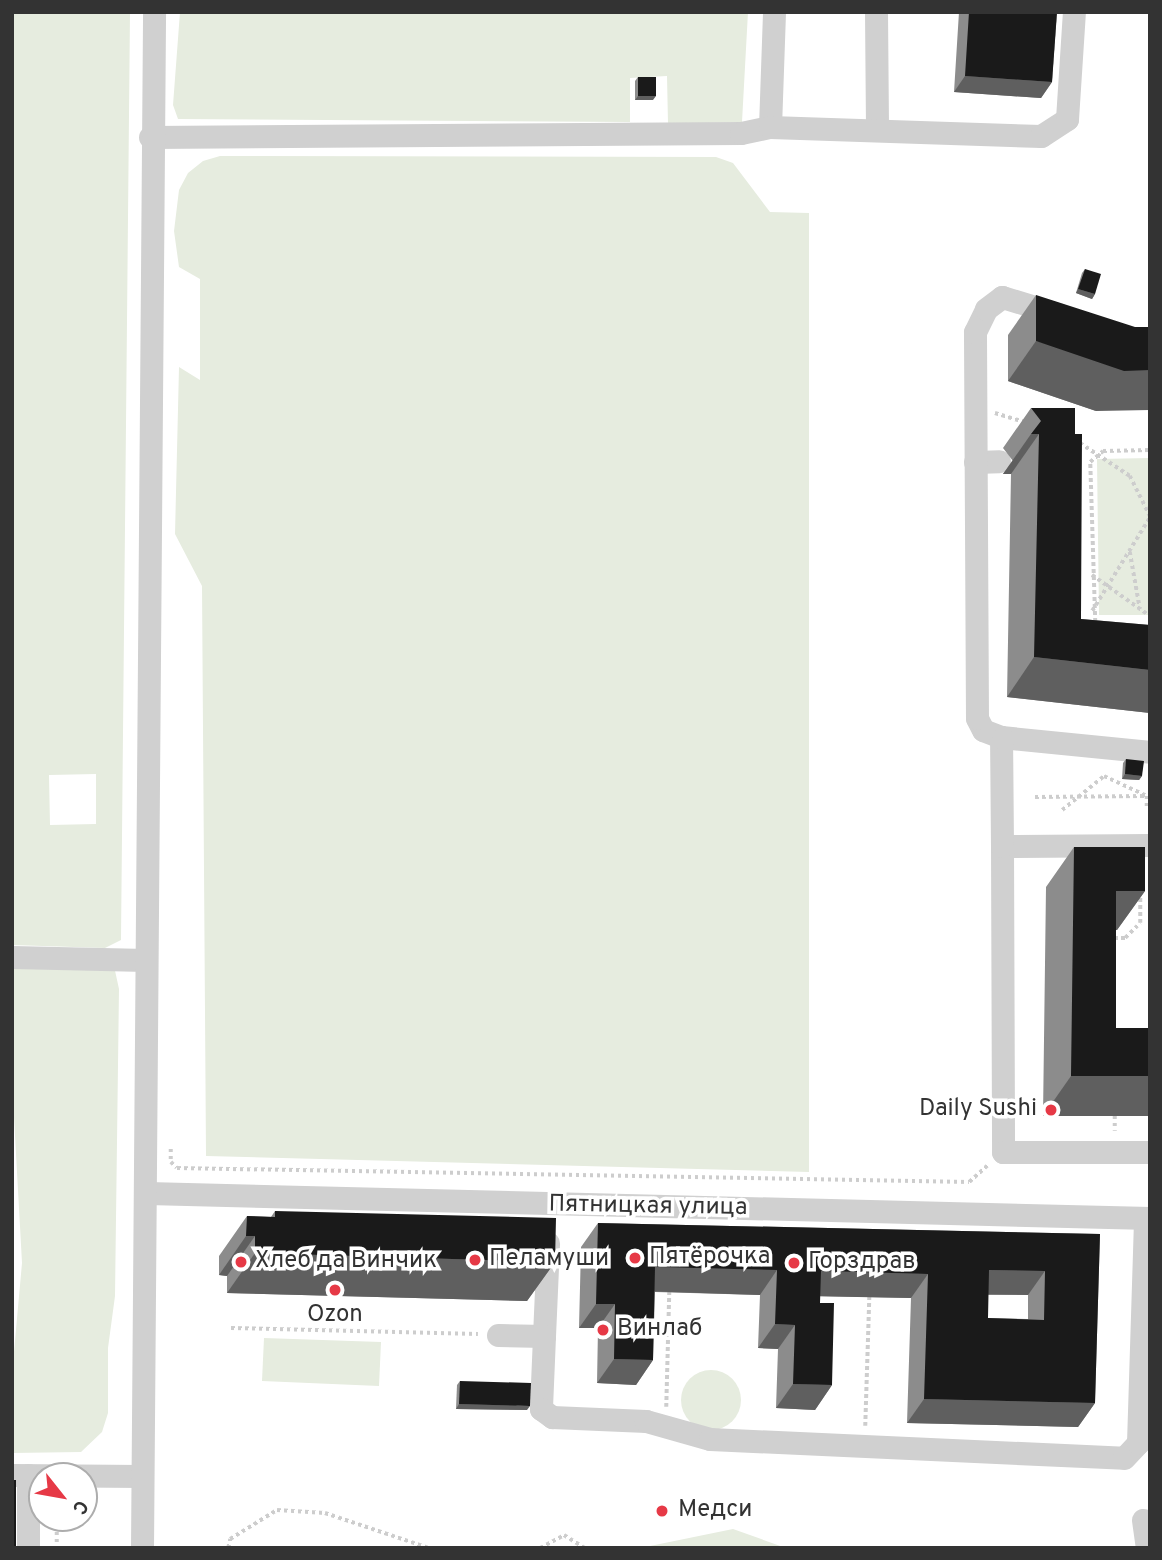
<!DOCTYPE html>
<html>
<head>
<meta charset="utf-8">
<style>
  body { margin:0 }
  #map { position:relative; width:1162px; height:1560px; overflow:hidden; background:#fff; font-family:Overpass,sans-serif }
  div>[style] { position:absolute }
  .green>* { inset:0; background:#e6ecdf }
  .round { border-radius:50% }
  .path>* { height:3.5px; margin-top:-1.75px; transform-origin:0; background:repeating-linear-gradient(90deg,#cdcdcd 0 3.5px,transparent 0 7px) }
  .minor>* { height:23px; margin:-11.5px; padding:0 11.5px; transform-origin:11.5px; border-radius:11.5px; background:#d0d0d0 }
  .wall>* { inset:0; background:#8c8c8c }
  .shaded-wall>* { inset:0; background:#5f5f5f }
  .building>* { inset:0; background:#1a1a1a }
  .dots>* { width:19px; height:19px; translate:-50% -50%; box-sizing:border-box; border:4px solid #fff; border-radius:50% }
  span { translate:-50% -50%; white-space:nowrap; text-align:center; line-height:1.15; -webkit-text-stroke:7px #fff; paint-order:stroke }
  .poi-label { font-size:24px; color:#333 }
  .right { translate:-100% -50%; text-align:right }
  .left { translate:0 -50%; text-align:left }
  .street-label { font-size:24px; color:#333 }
  .frame { position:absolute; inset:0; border:14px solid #333; pointer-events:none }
  .north { position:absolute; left:28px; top:1462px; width:70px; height:70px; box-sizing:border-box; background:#fff; border:2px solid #adadad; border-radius:50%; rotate:121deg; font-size:19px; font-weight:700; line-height:28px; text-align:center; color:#333 }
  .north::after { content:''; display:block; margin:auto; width:24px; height:32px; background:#e63946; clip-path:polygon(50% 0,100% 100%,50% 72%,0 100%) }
</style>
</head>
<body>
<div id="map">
  <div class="green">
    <i style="clip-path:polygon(evenodd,12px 12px,130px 12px,121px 940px,105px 948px,12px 945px,12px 12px,96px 774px,96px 824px,50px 825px,49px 775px,96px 774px)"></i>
    <i style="clip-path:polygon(180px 12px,748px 12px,742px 122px,668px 124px,667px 76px,630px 78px,630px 122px,178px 119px,173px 105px)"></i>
    <i style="clip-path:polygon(220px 156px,716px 157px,733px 163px,770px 212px,809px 213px,809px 1172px,206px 1156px,202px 586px,175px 534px,179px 367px,200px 380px,200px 279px,179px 267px,174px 231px,179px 190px,188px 173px,203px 161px)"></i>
    <i style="clip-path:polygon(1150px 458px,1150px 615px,1099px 615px,1097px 459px)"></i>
    <i style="clip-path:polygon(114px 966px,119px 989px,115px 1296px,108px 1348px,108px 1413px,102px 1432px,81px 1452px,12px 1453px,12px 1374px,22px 1263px,12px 1081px,12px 967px)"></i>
    <i style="clip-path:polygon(264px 1338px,381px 1342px,379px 1386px,262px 1381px)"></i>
    <i class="round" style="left:681px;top:1370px;width:60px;height:60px"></i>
    <i style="clip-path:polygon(733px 1529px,786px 1548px,648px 1548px,650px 1546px)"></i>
  </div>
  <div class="path">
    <i style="left:995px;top:413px;width:30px;rotate:17deg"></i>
    <i style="left:1080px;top:443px;width:60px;rotate:33.4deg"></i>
    <i style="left:1130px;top:476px;width:45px;rotate:63.4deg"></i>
    <i style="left:1130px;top:552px;width:58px;rotate:80deg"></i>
    <i style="left:1092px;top:575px;width:71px;rotate:35.3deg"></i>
    <i style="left:1092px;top:611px;width:110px;rotate:-58.3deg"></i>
    <i style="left:1095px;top:622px;width:160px;rotate:-91.8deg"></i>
    <i style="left:1090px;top:462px;width:17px;rotate:-40deg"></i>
    <i style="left:1103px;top:451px;width:47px;rotate:-1.2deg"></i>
    <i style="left:1035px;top:797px;width:109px;rotate:-0.5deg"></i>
    <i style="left:1062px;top:810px;width:54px;rotate:-39deg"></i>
    <i style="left:1104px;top:776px;width:47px;rotate:24.9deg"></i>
    <i style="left:1147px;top:796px;width:13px;rotate:90deg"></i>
    <i style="left:1114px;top:938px;width:11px"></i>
    <i style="left:1125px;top:938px;width:21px;rotate:-45deg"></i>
    <i style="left:1140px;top:923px;width:27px;rotate:-90deg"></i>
    <i style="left:1115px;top:1116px;width:15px;rotate:90deg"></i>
    <i style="left:171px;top:1149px;width:13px;rotate:90deg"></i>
    <i style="left:171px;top:1162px;width:8px;rotate:45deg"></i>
    <i style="left:177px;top:1168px;width:792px;rotate:1.01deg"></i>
    <i style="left:969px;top:1182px;width:25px;rotate:-42deg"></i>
    <i style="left:231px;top:1328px;width:247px;rotate:1.4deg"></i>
    <i style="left:666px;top:1407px;width:115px;rotate:-88.5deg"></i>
    <i style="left:865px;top:1426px;width:129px;rotate:-88.2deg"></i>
    <i style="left:57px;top:1518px;width:30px;rotate:90deg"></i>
    <i style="left:228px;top:1548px;width:9px;rotate:-77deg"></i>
    <i style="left:230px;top:1539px;width:55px;rotate:-31.7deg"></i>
    <i style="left:277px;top:1510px;width:48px;rotate:3.6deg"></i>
    <i style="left:325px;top:1513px;width:110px;rotate:18.6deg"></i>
    <i style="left:540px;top:1548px;width:27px;rotate:-28deg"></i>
    <i style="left:564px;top:1535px;width:25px;rotate:32deg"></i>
  </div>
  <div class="minor">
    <i style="left:876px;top:12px;width:116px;rotate:89.5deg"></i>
    <i style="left:770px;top:127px;width:115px;rotate:-88deg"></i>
    <i style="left:150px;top:137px;width:591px;rotate:-0.39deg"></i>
    <i style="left:741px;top:133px;width:30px;rotate:-12deg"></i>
    <i style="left:770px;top:127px;width:271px;rotate:1.9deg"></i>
    <i style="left:1041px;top:136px;width:31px;rotate:-33deg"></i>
    <i style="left:1067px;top:119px;width:107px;rotate:-86.3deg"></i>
    <i style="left:975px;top:462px;width:24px;rotate:-2deg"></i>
    <i style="left:1001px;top:737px;width:150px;rotate:5.7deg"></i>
    <i style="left:1150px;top:845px;width:148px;rotate:179.6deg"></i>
    <i style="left:1002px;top:846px;width:306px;rotate:89.8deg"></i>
    <i style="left:1003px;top:1152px;width:147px"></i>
    <i style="left:1002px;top:846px;width:109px;rotate:-90.5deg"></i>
    <i style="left:1001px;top:737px;width:19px;rotate:-159deg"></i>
    <i style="left:983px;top:730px;width:13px;rotate:-117deg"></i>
    <i style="left:977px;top:718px;width:386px;rotate:-90.3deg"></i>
    <i style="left:975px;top:332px;width:25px;rotate:-64deg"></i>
    <i style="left:986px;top:309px;width:20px;rotate:-37deg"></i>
    <i style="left:1002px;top:297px;width:59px;rotate:16.9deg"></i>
    <i style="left:12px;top:957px;width:134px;rotate:1.3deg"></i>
    <i style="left:147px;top:1193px;width:1003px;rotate:1.43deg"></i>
    <i style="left:498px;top:1335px;width:46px;rotate:1.2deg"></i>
    <i style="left:544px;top:1336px;width:93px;rotate:-87.5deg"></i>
    <i style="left:544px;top:1336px;width:73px;rotate:92.4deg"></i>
    <i style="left:541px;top:1409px;width:14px;rotate:36deg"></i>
    <i style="left:552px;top:1417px;width:94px;rotate:2.4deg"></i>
    <i style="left:646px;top:1421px;width:66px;rotate:15.7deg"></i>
    <i style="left:710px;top:1439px;width:414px;rotate:2.6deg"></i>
    <i style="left:1124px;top:1458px;width:21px;rotate:-47deg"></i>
    <i style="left:1138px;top:1443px;width:225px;rotate:-88.2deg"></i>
    <i style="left:12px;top:1475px;width:130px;rotate:0.4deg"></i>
    <i style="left:1143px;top:1520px;width:28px;rotate:82deg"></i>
    <i style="left:28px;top:1548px;width:73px;rotate:-90deg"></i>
    <i style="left:142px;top:1548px;width:1536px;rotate:-89.55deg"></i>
  </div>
  <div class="wall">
    <i style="clip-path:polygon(959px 12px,1057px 12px,1052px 82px,1041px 98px,954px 92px)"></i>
    <i style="clip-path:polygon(638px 77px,653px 100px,635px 100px,635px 81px)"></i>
    <i style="clip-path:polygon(1085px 269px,1095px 294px,1092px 299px,1076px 293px,1082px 273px)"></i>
    <i style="clip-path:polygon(1036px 295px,1096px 411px,1008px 381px,1008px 335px)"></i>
    <i style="clip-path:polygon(1031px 408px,1075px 434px,1081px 619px,1150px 625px,1150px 713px,1007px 697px,1011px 474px,1003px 474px,1013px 461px,1003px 448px)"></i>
    <i style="clip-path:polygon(1126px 759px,1142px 776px,1139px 780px,1122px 779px,1123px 763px)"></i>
    <i style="clip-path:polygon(1074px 847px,1145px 891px,1117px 930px,1116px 930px,1116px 1028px,1043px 1116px,1046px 887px)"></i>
    <i style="clip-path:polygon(275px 1211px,555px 1262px,527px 1301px,227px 1293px,227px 1276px,219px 1275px,219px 1256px,247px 1216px,271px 1217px)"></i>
    <i style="clip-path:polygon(evenodd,598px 1223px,1100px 1234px,1095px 1403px,1078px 1427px,907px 1423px,911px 1298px,820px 1296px,820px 1303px,832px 1385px,815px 1410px,776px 1408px,778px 1349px,758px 1348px,760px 1295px,655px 1292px,653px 1360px,636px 1385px,597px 1383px,598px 1328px,579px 1328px,581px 1247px,598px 1223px,988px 1295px,1028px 1295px,1028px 1319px,988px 1318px,988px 1295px)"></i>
    <i style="clip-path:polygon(460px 1381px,527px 1410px,456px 1409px,457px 1385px)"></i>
  </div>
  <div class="shaded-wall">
    <i style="clip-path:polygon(965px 76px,1052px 82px,1041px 98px,954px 92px)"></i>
    <i style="clip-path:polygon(638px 96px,656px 96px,653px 100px,635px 100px)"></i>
    <i style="clip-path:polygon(1078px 289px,1095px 294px,1092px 299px,1076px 293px)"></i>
    <i style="clip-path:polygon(1036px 341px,1150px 370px,1150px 410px,1096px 411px,1008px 381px)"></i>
    <i style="clip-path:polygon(1031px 434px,1039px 434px,1011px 474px,1003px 474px)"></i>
    <i style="clip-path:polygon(1034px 657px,1150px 670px,1150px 713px,1007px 697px)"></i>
    <i style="clip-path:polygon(1125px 774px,1142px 776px,1139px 780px,1122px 779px)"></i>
    <i style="clip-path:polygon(1116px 891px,1145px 891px,1117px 930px,1088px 931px)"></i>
    <i style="clip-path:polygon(1071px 1076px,1150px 1076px,1150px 1116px,1043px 1116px)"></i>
    <i style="clip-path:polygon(246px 1236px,255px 1236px,227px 1276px,219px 1275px)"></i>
    <i style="clip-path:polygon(255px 1253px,555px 1262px,527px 1301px,227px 1293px)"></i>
    <i style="clip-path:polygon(655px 1267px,777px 1270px,760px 1295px,639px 1291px)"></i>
    <i style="clip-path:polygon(989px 1270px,1045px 1271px,1028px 1295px,972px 1294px)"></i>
    <i style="clip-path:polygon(821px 1271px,928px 1274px,911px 1298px,804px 1296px)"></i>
    <i style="clip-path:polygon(596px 1304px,615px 1304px,598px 1328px,579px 1328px)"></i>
    <i style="clip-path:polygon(775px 1324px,795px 1325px,778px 1349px,758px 1348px)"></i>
    <i style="clip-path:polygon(614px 1359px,653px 1360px,636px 1385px,597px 1383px)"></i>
    <i style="clip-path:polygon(793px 1384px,832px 1385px,815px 1410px,776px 1408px)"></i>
    <i style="clip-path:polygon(924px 1399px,1095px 1403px,1078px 1427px,907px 1423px)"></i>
    <i style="clip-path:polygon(459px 1404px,530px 1406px,527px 1410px,456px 1409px)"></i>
  </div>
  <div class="building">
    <i style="clip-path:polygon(969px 12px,1057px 12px,1052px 82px,965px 76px)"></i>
    <i style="clip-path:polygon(638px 77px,656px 77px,656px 96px,638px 96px)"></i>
    <i style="clip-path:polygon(1085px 269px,1101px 274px,1095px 294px,1078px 289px)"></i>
    <i style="clip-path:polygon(1036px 295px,1135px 327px,1150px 327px,1150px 370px,1124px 371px,1036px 341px)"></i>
    <i style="clip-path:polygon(1031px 408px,1075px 408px,1075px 434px,1082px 434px,1081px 619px,1150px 625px,1150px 670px,1034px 657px,1039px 434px,1031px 434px,1041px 421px)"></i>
    <i style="clip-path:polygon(1126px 759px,1144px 761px,1142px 776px,1125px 774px)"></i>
    <i style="clip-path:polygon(1074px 847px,1145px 847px,1145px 891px,1116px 891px,1116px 1028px,1150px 1028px,1150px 1076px,1071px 1076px)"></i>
    <i style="clip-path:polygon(275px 1211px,556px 1218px,555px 1262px,255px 1253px,255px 1236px,246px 1236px,247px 1216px,275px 1217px)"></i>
    <i style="clip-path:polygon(evenodd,598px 1223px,1100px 1234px,1095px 1403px,924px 1399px,928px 1274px,821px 1271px,820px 1303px,834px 1303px,832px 1385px,793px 1384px,795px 1325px,775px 1324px,777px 1270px,655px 1267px,653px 1360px,614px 1359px,615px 1304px,596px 1304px,598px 1223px,989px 1270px,1045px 1271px,1044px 1320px,988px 1318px,989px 1270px)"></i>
    <i style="clip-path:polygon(460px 1381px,531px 1383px,530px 1406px,459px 1404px)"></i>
    <i style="clip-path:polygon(12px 1480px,16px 1480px,16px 1548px,12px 1548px)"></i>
  </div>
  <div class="dots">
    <i style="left:1051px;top:1110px;background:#e63946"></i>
    <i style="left:635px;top:1258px;background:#e63946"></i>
    <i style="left:475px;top:1260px;background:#e63946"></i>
    <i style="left:241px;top:1262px;background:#e63946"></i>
    <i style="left:794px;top:1263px;background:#e63946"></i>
    <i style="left:335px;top:1290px;background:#e63946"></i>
    <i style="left:603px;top:1330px;background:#e63946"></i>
    <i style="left:662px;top:1511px;background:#e63946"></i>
  </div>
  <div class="poi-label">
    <span class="right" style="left:1037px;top:1110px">Daily Sushi</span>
    <span class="left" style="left:649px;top:1258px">Пятёрочка</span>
    <span class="left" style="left:489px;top:1260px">Пеламуши</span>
    <span class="left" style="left:255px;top:1262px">Хлеб да Винчик</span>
    <span class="left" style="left:808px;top:1263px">Горздрав</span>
    <span style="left:335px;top:1316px">Ozon</span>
    <span class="left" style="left:617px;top:1330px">Винлаб</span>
    <span class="left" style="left:678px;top:1511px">Медси</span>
  </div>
  <div class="street-label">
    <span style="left:648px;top:1207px;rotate:1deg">Пятницкая улица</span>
  </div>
  <div class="frame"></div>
  <div class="north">С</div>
</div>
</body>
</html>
